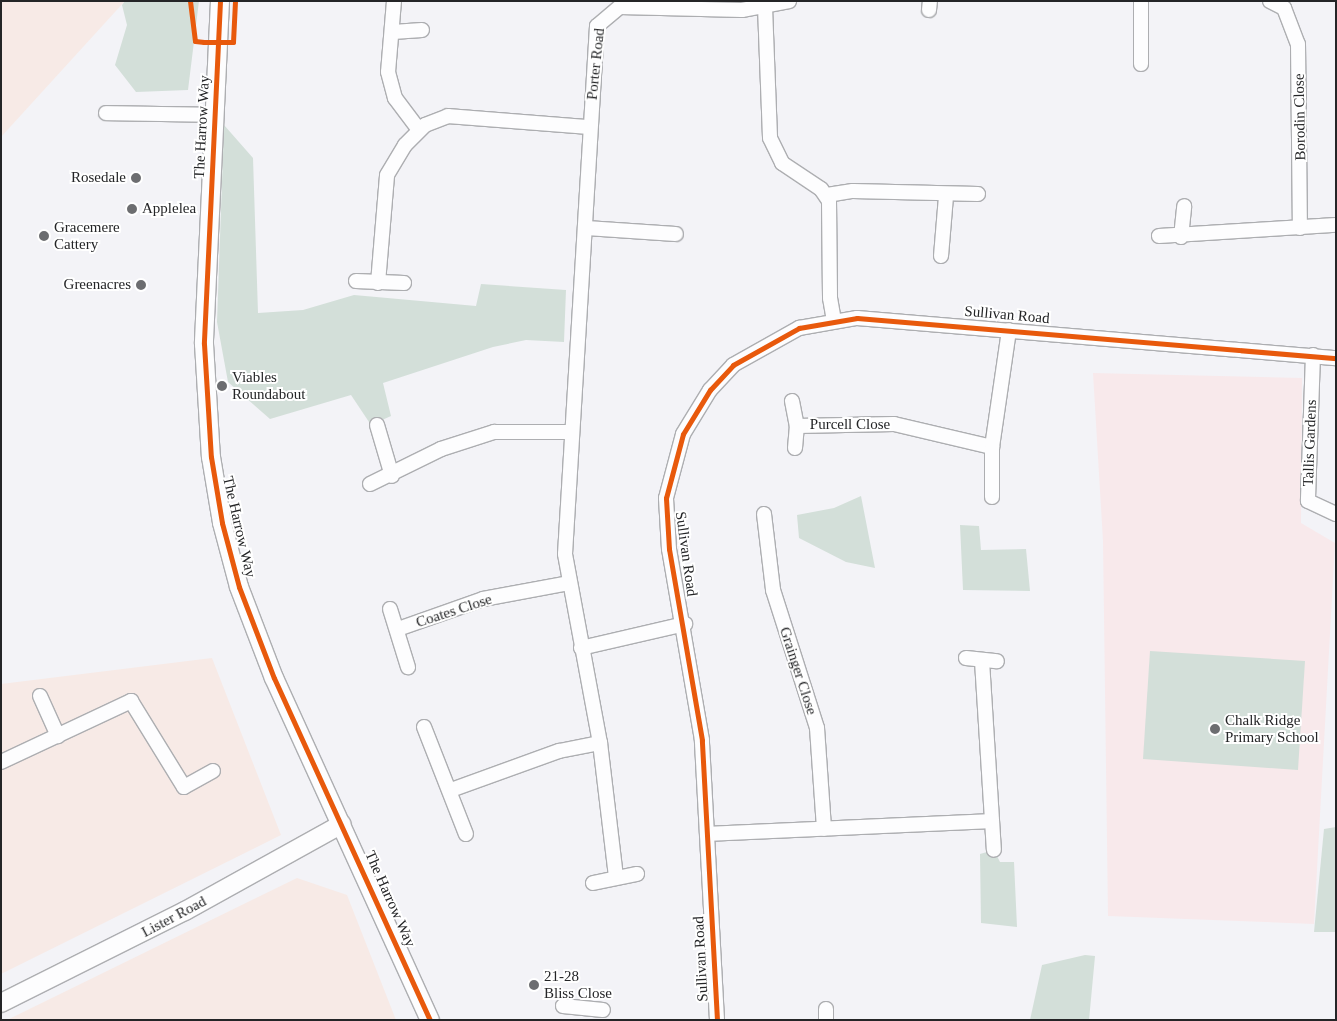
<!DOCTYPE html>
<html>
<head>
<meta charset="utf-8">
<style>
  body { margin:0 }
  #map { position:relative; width:1337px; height:1021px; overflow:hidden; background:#f3f3f7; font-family:"Times New Roman",serif }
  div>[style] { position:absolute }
  .industrial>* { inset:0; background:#f7eae6 }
  .education>* { inset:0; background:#f8e9eb }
  .green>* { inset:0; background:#d3dfd9 }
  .roads { filter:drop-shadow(1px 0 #adaeb1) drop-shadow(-1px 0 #adaeb1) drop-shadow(0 1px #adaeb1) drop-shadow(0 -1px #adaeb1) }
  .minor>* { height:14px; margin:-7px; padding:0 7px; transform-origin:7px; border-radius:7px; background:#fdfdfe }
  .tertiary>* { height:18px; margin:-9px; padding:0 9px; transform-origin:9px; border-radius:9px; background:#fdfdfe }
  .cycleway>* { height:5px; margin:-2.5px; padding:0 2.5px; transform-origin:2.5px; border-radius:2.5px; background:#e8590c }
  .dots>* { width:14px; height:14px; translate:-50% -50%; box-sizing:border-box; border:2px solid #fff; border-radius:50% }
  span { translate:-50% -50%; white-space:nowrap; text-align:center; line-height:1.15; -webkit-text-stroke:4px #fff; paint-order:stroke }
  .street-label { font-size:15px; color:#242527 }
  .poi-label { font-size:15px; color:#242527 }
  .right { translate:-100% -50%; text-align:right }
  .left { translate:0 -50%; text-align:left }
  .frame { position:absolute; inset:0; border:2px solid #242527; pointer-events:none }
</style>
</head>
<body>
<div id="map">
  <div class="industrial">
    <i style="clip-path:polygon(1px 1px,125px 1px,1px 137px)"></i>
    <i style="clip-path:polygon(212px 658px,281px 835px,1px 974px,1px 684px)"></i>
    <i style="clip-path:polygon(297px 878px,347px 895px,396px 1020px,7px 1020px)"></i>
  </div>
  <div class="education">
    <i style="clip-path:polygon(1093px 373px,1302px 378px,1301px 523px,1335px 543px,1314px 924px,1108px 916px,1103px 541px)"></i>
  </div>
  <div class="green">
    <i style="clip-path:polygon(125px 1px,199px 1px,188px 90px,136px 92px,115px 65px,127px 25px,122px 5px)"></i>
    <i style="clip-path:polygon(224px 125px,253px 158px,258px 313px,303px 310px,354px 295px,476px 306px,481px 284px,566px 290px,564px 342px,526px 340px,493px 347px,383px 383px,391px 416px,371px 425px,351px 395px,270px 419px,228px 382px,217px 322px)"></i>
    <i style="clip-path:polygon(861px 496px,875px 568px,846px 562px,799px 538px,797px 515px,834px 508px)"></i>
    <i style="clip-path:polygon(960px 525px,979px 526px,981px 550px,1026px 549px,1030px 591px,963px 590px)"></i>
    <i style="clip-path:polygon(1150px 651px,1305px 661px,1298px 770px,1143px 759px)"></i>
    <i style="clip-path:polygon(1336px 827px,1336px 932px,1314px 932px,1324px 829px)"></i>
    <i style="clip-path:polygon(994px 850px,1000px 862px,1014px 862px,1017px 927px,981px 923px,980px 854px)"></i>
    <i style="clip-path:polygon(1085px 955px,1095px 956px,1089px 1020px,1030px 1020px,1042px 965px)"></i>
  </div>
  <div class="roads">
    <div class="minor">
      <i style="left:394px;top:1px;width:71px;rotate:94.8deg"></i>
      <i style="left:388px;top:72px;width:27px;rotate:75deg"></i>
      <i style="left:395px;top:98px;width:40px;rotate:53deg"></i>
      <i style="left:1141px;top:1px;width:63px;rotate:90deg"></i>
      <i style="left:1270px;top:1px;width:16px;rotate:27deg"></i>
      <i style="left:1284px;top:8px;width:39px;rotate:69deg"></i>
      <i style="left:1298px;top:44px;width:184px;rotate:89.4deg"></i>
      <i style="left:765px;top:7px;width:131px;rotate:87.8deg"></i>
      <i style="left:770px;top:138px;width:28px;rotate:64deg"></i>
      <i style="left:782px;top:163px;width:47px;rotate:33.7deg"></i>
      <i style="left:821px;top:189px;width:14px;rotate:56deg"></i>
      <i style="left:829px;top:201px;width:97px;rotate:89.4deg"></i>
      <i style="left:830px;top:298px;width:22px;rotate:80deg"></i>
      <i style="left:929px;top:10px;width:9px;rotate:-84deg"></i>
      <i style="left:393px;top:32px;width:29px;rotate:-4deg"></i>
      <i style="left:106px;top:113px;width:110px;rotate:1deg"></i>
      <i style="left:827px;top:195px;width:26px;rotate:-9deg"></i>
      <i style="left:853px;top:191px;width:125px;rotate:1.4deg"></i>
      <i style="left:586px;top:228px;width:90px;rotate:3.8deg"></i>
      <i style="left:1159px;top:236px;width:177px;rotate:-3.6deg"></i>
      <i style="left:1181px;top:237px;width:31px;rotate:-84deg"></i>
      <i style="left:941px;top:256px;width:59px;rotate:-85.2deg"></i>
      <i style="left:356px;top:281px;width:48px;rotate:2.4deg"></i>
      <i style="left:378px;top:283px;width:108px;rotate:-85.2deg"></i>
      <i style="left:387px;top:175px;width:35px;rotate:-59deg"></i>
      <i style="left:405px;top:145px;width:28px;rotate:-45deg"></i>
      <i style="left:425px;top:125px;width:25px;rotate:-21deg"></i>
      <i style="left:448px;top:116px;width:141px;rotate:4.5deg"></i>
      <i style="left:1313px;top:355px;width:146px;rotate:92deg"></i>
      <i style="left:1308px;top:501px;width:31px;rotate:25deg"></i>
      <i style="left:792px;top:401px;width:25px;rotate:79deg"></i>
      <i style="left:797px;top:426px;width:97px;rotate:-1.2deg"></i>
      <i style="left:894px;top:424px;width:101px;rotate:13.2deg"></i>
      <i style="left:992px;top:447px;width:118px;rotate:-81.7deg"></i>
      <i style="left:377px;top:425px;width:53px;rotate:73.6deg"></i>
      <i style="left:992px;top:447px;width:50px;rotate:90deg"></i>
      <i style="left:795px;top:448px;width:22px;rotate:-85deg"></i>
      <i style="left:370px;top:484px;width:79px;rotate:-26.2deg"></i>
      <i style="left:441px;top:449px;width:56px;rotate:-17.8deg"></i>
      <i style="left:494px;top:432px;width:78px"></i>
      <i style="left:764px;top:514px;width:77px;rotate:83.2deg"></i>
      <i style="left:773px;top:590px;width:145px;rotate:72.3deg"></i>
      <i style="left:817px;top:728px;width:101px;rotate:86deg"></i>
      <i style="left:390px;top:609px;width:61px;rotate:72.8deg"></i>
      <i style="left:398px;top:629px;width:90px;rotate:-19.4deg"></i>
      <i style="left:483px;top:599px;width:87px;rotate:-10.5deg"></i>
      <i style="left:581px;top:648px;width:107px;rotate:-13deg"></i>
      <i style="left:966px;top:658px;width:31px;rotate:6deg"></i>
      <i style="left:982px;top:661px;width:189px;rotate:86.4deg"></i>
      <i style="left:40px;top:696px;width:44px;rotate:65.8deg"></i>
      <i style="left:424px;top:727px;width:115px;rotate:68.6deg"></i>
      <i style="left:1px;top:762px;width:144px;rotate:-25.1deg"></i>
      <i style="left:131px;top:701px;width:101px;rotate:58.4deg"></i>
      <i style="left:184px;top:787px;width:33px;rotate:-29deg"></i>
      <i style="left:451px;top:790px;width:115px;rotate:-19.9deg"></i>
      <i style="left:559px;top:751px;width:42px;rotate:-11deg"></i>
      <i style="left:707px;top:834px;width:285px;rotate:-2.6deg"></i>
      <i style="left:616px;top:877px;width:135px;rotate:-96.8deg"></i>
      <i style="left:600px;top:743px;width:192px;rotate:-100.5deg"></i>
      <i style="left:565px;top:554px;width:529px;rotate:-86.53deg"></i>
      <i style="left:597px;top:26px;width:30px;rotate:-40deg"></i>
      <i style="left:620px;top:7px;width:122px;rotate:1.4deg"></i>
      <i style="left:742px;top:10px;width:48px;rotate:-10.8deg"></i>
      <i style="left:593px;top:883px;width:45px;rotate:-11.6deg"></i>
      <i style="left:563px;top:1006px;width:40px;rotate:5.7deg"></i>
      <i style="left:717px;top:1020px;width:280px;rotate:-93.1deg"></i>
      <i style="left:702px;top:740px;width:194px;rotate:-99.8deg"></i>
      <i style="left:669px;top:549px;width:51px;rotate:-93.4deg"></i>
      <i style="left:666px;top:498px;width:66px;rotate:-75.1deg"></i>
      <i style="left:683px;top:434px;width:52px;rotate:-58.5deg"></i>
      <i style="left:710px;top:390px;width:34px;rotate:-47deg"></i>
      <i style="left:733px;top:365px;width:76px;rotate:-29.3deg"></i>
      <i style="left:799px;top:328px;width:59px;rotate:-9.8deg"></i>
      <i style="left:857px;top:318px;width:481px;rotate:4.8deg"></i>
      <i style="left:826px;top:1020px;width:11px;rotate:-90deg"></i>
    </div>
    <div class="tertiary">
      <i style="left:220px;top:1px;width:343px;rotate:92.7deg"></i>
      <i style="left:204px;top:344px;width:113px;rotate:86.5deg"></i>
      <i style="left:211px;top:457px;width:67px;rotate:80.5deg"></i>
      <i style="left:222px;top:523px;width:66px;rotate:75.1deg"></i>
      <i style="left:239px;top:587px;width:97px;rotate:69deg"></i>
      <i style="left:274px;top:678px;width:376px;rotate:65.5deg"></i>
      <i style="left:1px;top:1003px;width:206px;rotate:-26.6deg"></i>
      <i style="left:185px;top:911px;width:179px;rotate:-29deg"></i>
    </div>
  </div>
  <div class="cycleway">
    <i style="left:190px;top:1px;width:40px;rotate:82.9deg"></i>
    <i style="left:195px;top:41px;width:9px;rotate:6deg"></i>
    <i style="left:204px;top:42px;width:29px"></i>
    <i style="left:233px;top:42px;width:41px;rotate:-87.2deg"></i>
    <i style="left:220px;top:1px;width:343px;rotate:92.7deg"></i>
    <i style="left:204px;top:344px;width:113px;rotate:86.5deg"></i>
    <i style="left:211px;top:457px;width:67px;rotate:80.5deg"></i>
    <i style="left:222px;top:523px;width:66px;rotate:75.1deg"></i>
    <i style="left:239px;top:587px;width:97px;rotate:69deg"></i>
    <i style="left:274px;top:678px;width:376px;rotate:65.5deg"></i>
    <i style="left:717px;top:1020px;width:280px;rotate:-93.1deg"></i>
    <i style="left:702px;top:740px;width:194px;rotate:-99.8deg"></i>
    <i style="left:669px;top:549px;width:51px;rotate:-93.4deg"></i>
    <i style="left:666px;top:498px;width:66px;rotate:-75.1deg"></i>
    <i style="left:683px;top:434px;width:52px;rotate:-58.5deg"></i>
    <i style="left:710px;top:390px;width:34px;rotate:-47deg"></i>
    <i style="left:733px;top:365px;width:76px;rotate:-29.3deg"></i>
    <i style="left:799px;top:328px;width:59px;rotate:-9.8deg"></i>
    <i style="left:857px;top:318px;width:481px;rotate:4.8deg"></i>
  </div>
  <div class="dots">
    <i style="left:136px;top:178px;background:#6c6d70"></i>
    <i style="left:132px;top:209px;background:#6c6d70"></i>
    <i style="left:44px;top:236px;background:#6c6d70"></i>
    <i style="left:141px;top:285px;background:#6c6d70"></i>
    <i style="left:222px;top:386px;background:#6c6d70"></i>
    <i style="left:1215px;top:729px;background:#6c6d70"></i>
    <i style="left:534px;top:985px;background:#6c6d70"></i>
  </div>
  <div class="street-label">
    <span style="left:596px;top:64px;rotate:-84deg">Porter Road</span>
    <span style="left:1300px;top:117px;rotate:-91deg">Borodin Close</span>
    <span style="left:202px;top:127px;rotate:-87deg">The Harrow Way</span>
    <span style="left:1007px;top:315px;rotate:5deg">Sullivan Road</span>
    <span style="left:850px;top:425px">Purcell Close</span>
    <span style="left:1310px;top:443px;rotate:-88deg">Tallis Gardens</span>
    <span style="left:239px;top:527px;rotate:77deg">The Harrow Way</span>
    <span style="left:686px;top:554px;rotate:82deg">Sullivan Road</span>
    <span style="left:454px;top:611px;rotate:-18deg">Coates Close</span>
    <span style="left:798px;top:671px;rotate:72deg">Grainger Close</span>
    <span style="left:390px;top:899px;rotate:66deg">The Harrow Way</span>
    <span style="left:174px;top:917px;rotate:-28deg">Lister Road</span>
    <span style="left:701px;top:959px;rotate:-93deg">Sullivan Road</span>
  </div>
  <div class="poi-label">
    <span class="right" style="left:126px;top:178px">Rosedale</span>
    <span class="left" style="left:142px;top:209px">Applelea</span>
    <span class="left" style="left:54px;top:236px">Gracemere<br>Cattery</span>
    <span class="right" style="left:131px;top:285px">Greenacres</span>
    <span class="left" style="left:232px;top:386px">Viables<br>Roundabout</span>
    <span class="left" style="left:1225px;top:729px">Chalk Ridge<br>Primary School</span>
    <span class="left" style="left:544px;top:985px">21-28<br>Bliss Close</span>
  </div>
  <div class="frame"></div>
</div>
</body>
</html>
